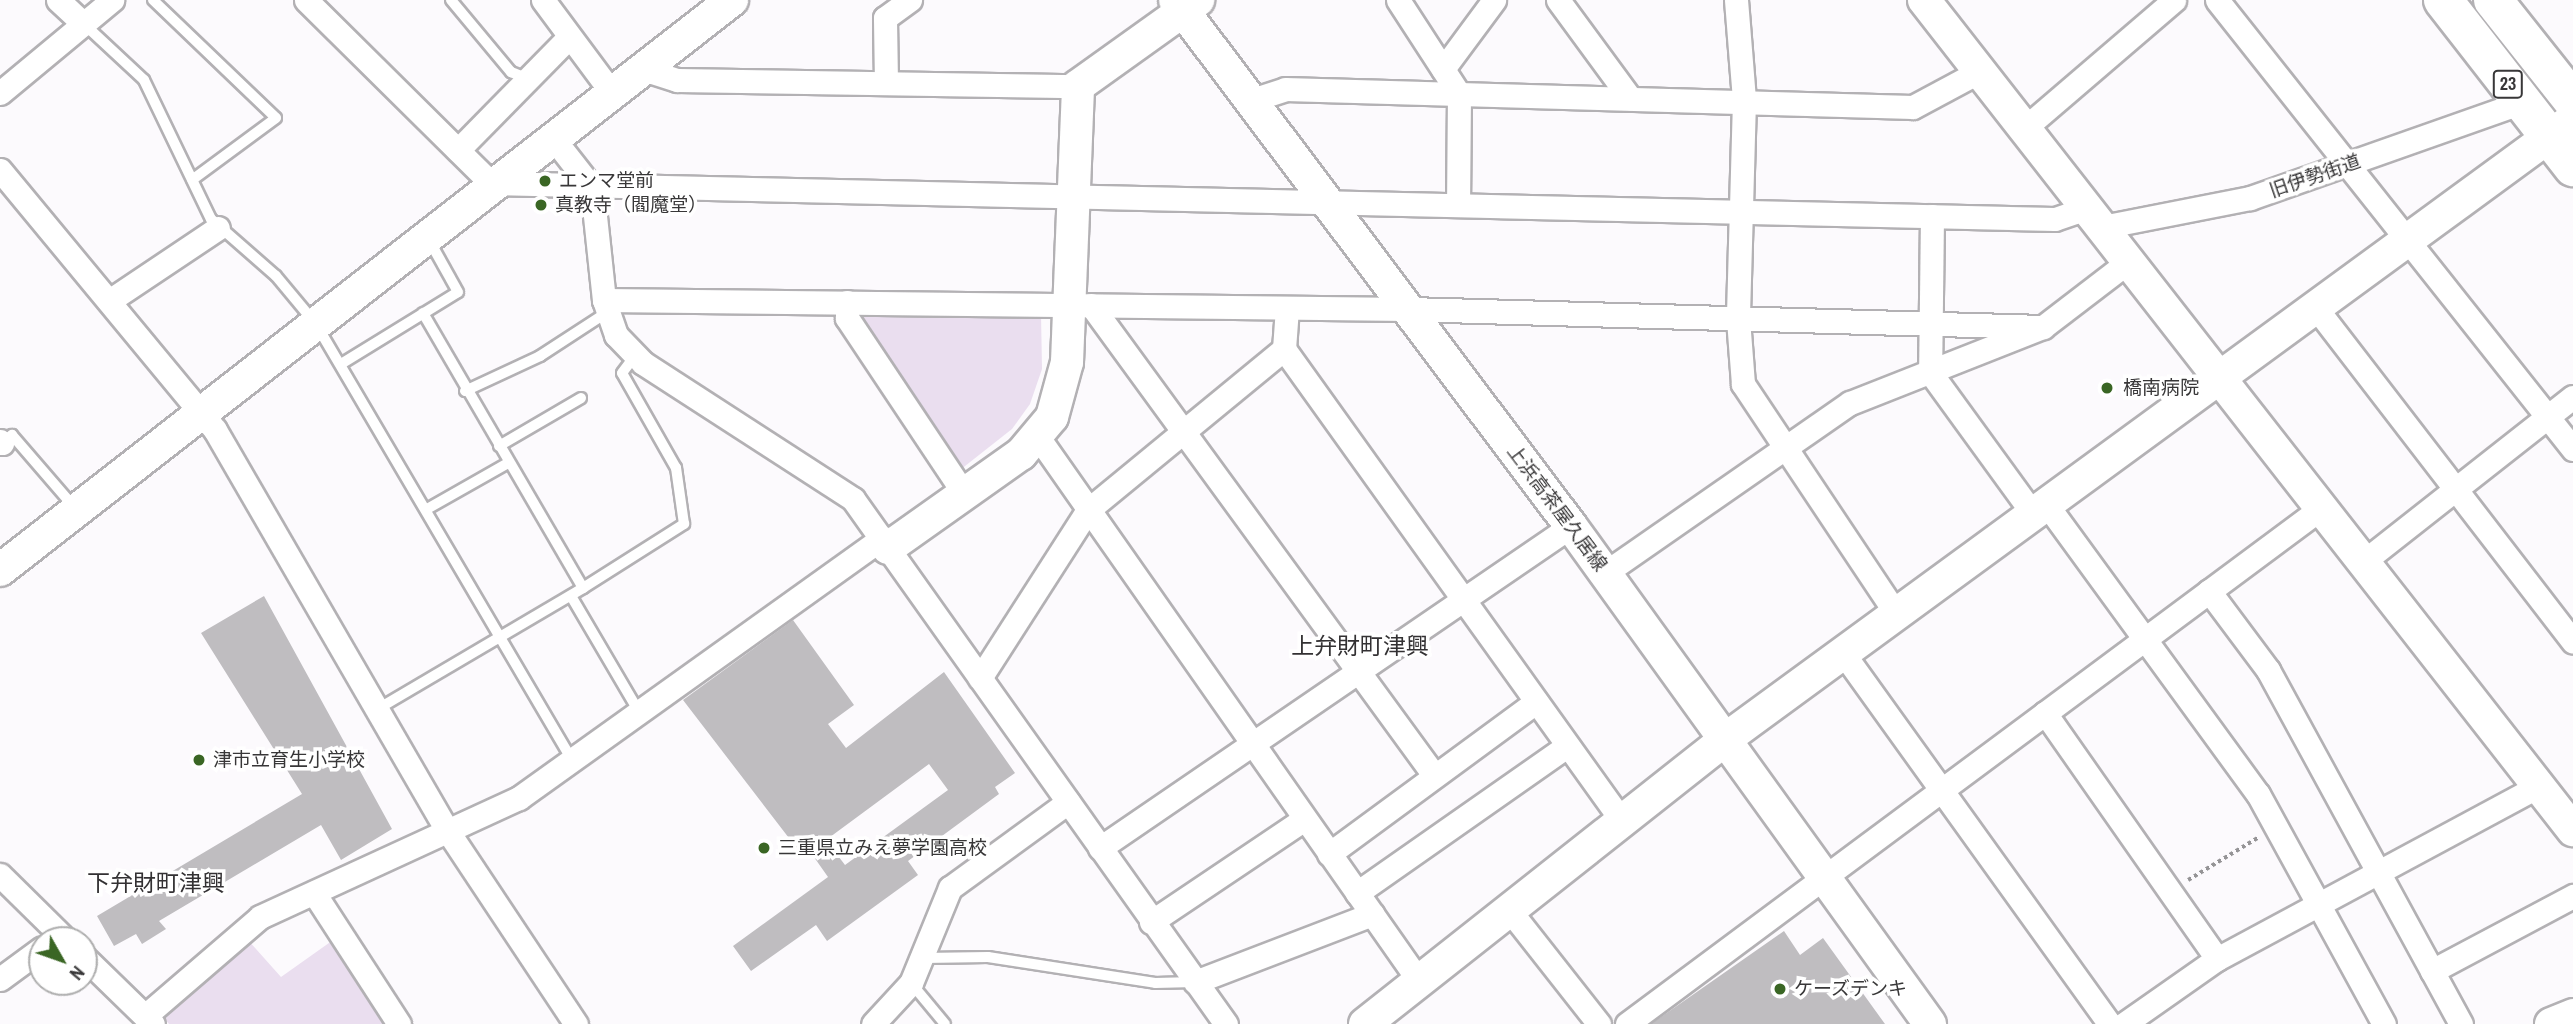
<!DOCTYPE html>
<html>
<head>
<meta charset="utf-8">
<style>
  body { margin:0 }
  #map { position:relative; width:2573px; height:1024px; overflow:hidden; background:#fcfafd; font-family:"Archivo Narrow","Noto Sans JP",sans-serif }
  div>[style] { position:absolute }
  .green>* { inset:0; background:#eadeef }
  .building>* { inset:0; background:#bfbdc0 }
  .path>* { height:3.5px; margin-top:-1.75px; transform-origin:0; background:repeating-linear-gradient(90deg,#959496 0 3.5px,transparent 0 7px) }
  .roads { filter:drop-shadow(2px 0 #b3b1b4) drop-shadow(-2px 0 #b3b1b4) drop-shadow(0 2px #b3b1b4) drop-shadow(0 -2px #b3b1b4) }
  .lane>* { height:10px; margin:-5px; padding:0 5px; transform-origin:5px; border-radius:5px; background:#fff }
  .street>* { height:23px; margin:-11.5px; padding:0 11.5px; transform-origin:11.5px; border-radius:11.5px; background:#fff }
  .secondary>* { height:32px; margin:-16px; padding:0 16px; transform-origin:16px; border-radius:16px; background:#fff }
  .highway>* { height:38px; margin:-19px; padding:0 19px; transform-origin:19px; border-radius:19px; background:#fff }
  .dots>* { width:19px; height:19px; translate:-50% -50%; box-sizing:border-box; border:4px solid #fff; border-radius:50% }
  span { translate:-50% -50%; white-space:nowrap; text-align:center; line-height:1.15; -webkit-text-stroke:7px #fff; paint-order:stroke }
  .shield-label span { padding:2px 5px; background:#fff; border:2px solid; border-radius:5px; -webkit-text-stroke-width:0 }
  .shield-label { font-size:18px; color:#383738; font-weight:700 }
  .street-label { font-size:19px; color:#383738 }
  .poi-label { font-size:19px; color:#383738 }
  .left { translate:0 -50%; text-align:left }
  .quarter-label { font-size:23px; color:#333133 }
  .north { position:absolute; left:28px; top:926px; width:70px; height:70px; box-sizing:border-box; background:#fff; border:2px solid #afafaf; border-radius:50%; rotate:130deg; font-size:19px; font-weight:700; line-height:28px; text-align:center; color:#383738 }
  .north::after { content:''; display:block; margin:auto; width:24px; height:32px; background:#3a6624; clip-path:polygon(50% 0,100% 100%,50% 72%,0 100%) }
</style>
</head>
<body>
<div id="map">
  <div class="green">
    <i style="clip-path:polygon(860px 312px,1041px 314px,1042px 369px,1030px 404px,1012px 429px,960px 470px,855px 321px)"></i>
    <i style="clip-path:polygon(336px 938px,393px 1024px,169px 1024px,163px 1017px,247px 939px,281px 977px)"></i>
  </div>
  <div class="building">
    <i style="clip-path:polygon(264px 596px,392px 829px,341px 860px,321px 825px,159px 921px,166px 929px,142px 944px,136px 934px,114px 946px,97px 916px,302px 794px,201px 633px)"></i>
    <i style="clip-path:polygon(evenodd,793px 620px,854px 705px,828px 724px,846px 748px,944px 672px,1015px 773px,995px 787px,999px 794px,908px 861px,918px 875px,827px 941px,816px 925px,751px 971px,733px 946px,828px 877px,809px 850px,802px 855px,683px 700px,793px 620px,929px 764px,948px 790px,845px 865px,826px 840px,929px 764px)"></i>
    <i style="clip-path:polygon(1784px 931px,1800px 955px,1823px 938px,1885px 1024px,1651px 1024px)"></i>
  </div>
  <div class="path">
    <i style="left:2188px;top:880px;width:83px;rotate:-31.2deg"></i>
  </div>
  <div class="roads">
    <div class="lane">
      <i style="left:153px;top:0;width:170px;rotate:43.8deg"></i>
      <i style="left:276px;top:118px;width:104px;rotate:143.6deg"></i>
      <i style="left:451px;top:0;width:94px;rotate:50.2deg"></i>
      <i style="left:511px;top:72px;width:18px;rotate:22deg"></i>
      <i style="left:84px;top:24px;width:82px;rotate:43deg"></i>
      <i style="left:144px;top:80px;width:154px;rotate:64.3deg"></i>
      <i style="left:211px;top:219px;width:86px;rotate:41.2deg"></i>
      <i style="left:276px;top:276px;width:62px;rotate:50.2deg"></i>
      <i style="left:316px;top:324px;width:506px;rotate:59.58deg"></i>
      <i style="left:341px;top:364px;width:137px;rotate:-31.6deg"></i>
      <i style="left:458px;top:292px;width:60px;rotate:-119.1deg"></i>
      <i style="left:465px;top:391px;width:83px;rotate:-25deg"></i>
      <i style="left:540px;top:356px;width:79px;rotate:-33.1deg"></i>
      <i style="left:2px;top:443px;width:13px;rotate:-39deg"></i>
      <i style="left:12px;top:435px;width:96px;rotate:49.2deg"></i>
      <i style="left:499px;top:446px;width:95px;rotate:-30.3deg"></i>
      <i style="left:427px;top:509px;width:93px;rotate:-29.6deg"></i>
      <i style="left:583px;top:588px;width:120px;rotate:-32.4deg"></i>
      <i style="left:684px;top:524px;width:57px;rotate:-98.1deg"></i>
      <i style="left:676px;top:468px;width:109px;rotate:-119.6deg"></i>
      <i style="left:622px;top:373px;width:21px;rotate:-53deg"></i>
      <i style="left:571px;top:596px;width:134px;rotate:59.6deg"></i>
      <i style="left:376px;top:710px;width:240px;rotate:-30.5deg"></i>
      <i style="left:583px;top:588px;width:318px;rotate:-120.2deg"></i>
      <i style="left:924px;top:958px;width:64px;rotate:-0.9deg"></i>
      <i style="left:988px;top:957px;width:169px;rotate:8.8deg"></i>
      <i style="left:1155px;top:983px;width:40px;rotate:-1.4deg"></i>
      <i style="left:911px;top:983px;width:53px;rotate:50.3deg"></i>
    </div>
    <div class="street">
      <i style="left:58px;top:0;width:35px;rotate:43deg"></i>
      <i style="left:306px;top:0;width:260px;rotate:44.7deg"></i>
      <i style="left:491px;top:183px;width:1564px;rotate:1.32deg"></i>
      <i style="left:2055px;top:219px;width:34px;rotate:-19deg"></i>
      <i style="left:543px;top:0;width:116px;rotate:53.4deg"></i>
      <i style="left:1398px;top:0;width:112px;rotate:57deg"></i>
      <i style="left:1459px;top:94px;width:109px;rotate:90.5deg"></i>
      <i style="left:1558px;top:0;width:122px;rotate:53.7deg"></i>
      <i style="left:1736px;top:0;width:100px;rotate:85.4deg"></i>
      <i style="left:1744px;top:100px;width:219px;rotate:91.6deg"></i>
      <i style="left:1738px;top:319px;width:65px;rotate:85.6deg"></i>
      <i style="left:1743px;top:384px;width:278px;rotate:56.3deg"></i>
      <i style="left:2217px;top:0;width:573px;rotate:51.59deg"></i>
      <i style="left:643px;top:69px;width:36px;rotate:18deg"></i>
      <i style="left:677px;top:80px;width:401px;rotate:0.9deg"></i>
      <i style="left:1443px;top:69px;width:86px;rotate:-53.5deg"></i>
      <i style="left:886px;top:83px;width:65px;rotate:-90.9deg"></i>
      <i style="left:885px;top:18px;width:31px;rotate:-36deg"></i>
      <i style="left:0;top:93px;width:146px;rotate:-39.7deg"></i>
      <i style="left:1249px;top:101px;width:38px;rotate:-18deg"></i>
      <i style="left:1285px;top:89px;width:628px;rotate:1.64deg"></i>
      <i style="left:1913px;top:107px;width:76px;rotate:-28.2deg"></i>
      <i style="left:2026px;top:127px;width:195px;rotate:-40.6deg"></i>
      <i style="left:553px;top:138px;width:63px;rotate:52deg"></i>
      <i style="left:592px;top:188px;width:113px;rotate:83.9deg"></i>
      <i style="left:604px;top:300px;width:37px;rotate:71deg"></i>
      <i style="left:616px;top:335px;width:39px;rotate:46deg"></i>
      <i style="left:643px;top:363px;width:250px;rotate:32.9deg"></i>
      <i style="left:853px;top:499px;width:644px;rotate:54.61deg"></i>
      <i style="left:458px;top:150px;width:158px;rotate:-45.5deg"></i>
      <i style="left:0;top:170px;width:337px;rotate:50.4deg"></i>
      <i style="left:215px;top:430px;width:462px;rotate:59.9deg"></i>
      <i style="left:447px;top:830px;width:233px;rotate:56.4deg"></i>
      <i style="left:1932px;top:216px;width:156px;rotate:90.7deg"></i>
      <i style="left:1930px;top:372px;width:177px;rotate:54deg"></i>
      <i style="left:2102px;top:227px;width:151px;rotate:-11.1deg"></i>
      <i style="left:2250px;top:198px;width:288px;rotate:-19.4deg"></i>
      <i style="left:604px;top:300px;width:804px;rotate:0.64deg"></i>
      <i style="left:1408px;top:309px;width:635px;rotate:1.62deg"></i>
      <i style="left:109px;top:301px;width:131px;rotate:-33.8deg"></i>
      <i style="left:847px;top:302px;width:16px;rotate:90deg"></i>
      <i style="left:847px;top:318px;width:213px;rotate:56.3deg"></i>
      <i style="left:1091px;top:305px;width:582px;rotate:53.88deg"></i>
      <i style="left:1287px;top:308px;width:41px;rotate:94.2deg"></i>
      <i style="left:1284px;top:349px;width:581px;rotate:54.39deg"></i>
      <i style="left:2316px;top:308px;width:421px;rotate:52.4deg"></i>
      <i style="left:1038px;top:437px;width:664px;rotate:54.99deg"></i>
      <i style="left:0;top:441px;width:3px;rotate:45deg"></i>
      <i style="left:2047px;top:505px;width:358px;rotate:53.9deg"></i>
      <i style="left:2258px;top:794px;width:262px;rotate:61.3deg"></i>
      <i style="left:2363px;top:562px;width:267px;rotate:-38.2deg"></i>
      <i style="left:1605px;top:573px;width:298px;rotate:-34.8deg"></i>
      <i style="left:1850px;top:403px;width:207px;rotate:-21.5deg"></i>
      <i style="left:2043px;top:327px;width:108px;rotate:-37.5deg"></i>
      <i style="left:2209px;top:591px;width:99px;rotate:53.2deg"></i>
      <i style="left:2268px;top:670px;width:403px;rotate:61.4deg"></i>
      <i style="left:1843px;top:653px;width:457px;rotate:54.3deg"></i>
      <i style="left:980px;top:678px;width:200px;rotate:-57.3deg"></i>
      <i style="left:1088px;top:510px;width:254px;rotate:-39.4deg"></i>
      <i style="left:2045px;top:713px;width:300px;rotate:55deg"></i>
      <i style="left:1100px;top:848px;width:571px;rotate:-34.36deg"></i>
      <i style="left:1329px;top:854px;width:257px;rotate:-36.3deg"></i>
      <i style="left:0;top:875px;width:93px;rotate:44.6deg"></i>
      <i style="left:314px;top:893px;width:156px;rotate:57deg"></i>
      <i style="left:1357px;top:893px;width:256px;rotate:-35deg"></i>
      <i style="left:1510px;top:911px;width:144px;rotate:51.8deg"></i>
      <i style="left:1151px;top:922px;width:184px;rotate:-33.9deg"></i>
      <i style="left:84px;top:957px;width:96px;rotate:44.2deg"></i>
      <i style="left:2432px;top:971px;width:160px;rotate:-28deg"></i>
      <i style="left:0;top:979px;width:52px;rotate:-36.4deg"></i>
      <i style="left:1195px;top:982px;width:190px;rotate:-21deg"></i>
      <i style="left:145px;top:1016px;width:152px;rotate:-40.7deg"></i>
      <i style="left:260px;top:917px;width:285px;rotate:-24.7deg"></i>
      <i style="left:519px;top:798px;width:447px;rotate:-35.6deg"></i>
      <i style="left:873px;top:1024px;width:56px;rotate:-47.2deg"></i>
      <i style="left:911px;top:983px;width:103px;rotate:-67.7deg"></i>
      <i style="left:950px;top:888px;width:146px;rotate:-36.1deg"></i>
      <i style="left:1627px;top:1024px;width:865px;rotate:-36.63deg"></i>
      <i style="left:2124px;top:1024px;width:113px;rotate:-35deg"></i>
      <i style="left:2217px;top:959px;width:365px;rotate:-28.3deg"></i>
    </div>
    <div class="secondary">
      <i style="left:1175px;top:0;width:658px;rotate:53.03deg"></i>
      <i style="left:1571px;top:526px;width:614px;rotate:54.21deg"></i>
      <i style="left:1924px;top:0;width:1054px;rotate:51.98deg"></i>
      <i style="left:888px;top:548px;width:163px;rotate:-35.3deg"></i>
      <i style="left:1021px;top:454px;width:48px;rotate:-50deg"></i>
      <i style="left:1052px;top:417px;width:57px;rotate:-74.7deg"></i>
      <i style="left:1067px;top:362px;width:276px;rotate:-87.7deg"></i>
      <i style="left:1078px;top:86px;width:148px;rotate:-35.6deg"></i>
      <i style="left:0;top:570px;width:928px;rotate:-37.91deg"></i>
      <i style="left:1365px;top:1024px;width:461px;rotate:-38.3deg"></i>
      <i style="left:1727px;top:738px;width:1048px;rotate:-36.19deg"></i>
      <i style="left:2551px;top:1024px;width:24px;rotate:-22deg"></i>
    </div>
    <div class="highway">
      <i style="left:2443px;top:0;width:212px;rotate:52.1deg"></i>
      <i style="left:2493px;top:0;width:129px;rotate:51.6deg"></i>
    </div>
  </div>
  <div class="dots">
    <i style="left:545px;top:181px;background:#3a6624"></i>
    <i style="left:541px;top:205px;background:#3a6624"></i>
    <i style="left:2107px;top:388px;background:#3a6624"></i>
    <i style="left:199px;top:760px;background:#3a6624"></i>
    <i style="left:764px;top:848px;background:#3a6624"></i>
    <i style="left:1780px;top:989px;background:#3a6624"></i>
  </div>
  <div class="shield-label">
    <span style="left:2508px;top:84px">23</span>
  </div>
  <div class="street-label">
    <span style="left:2315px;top:176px;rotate:-19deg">旧伊勢街道</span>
    <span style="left:1557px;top:508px;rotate:53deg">上浜高茶屋久居線</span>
  </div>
  <div class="poi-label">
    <span class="left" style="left:559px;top:181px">エンマ堂前</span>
    <span class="left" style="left:555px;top:205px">真教寺（閻魔堂）</span>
    <span class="left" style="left:2123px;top:388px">橋南病院</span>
    <span class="left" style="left:213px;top:760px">津市立育生小学校</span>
    <span class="left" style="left:778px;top:848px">三重県立みえ夢学園高校</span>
    <span class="left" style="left:1794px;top:989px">ケーズデンキ</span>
  </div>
  <div class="quarter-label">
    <span style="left:1360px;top:646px">上弁財町津興</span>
    <span style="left:156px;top:883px">下弁財町津興</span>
  </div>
  <div class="north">N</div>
</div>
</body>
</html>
